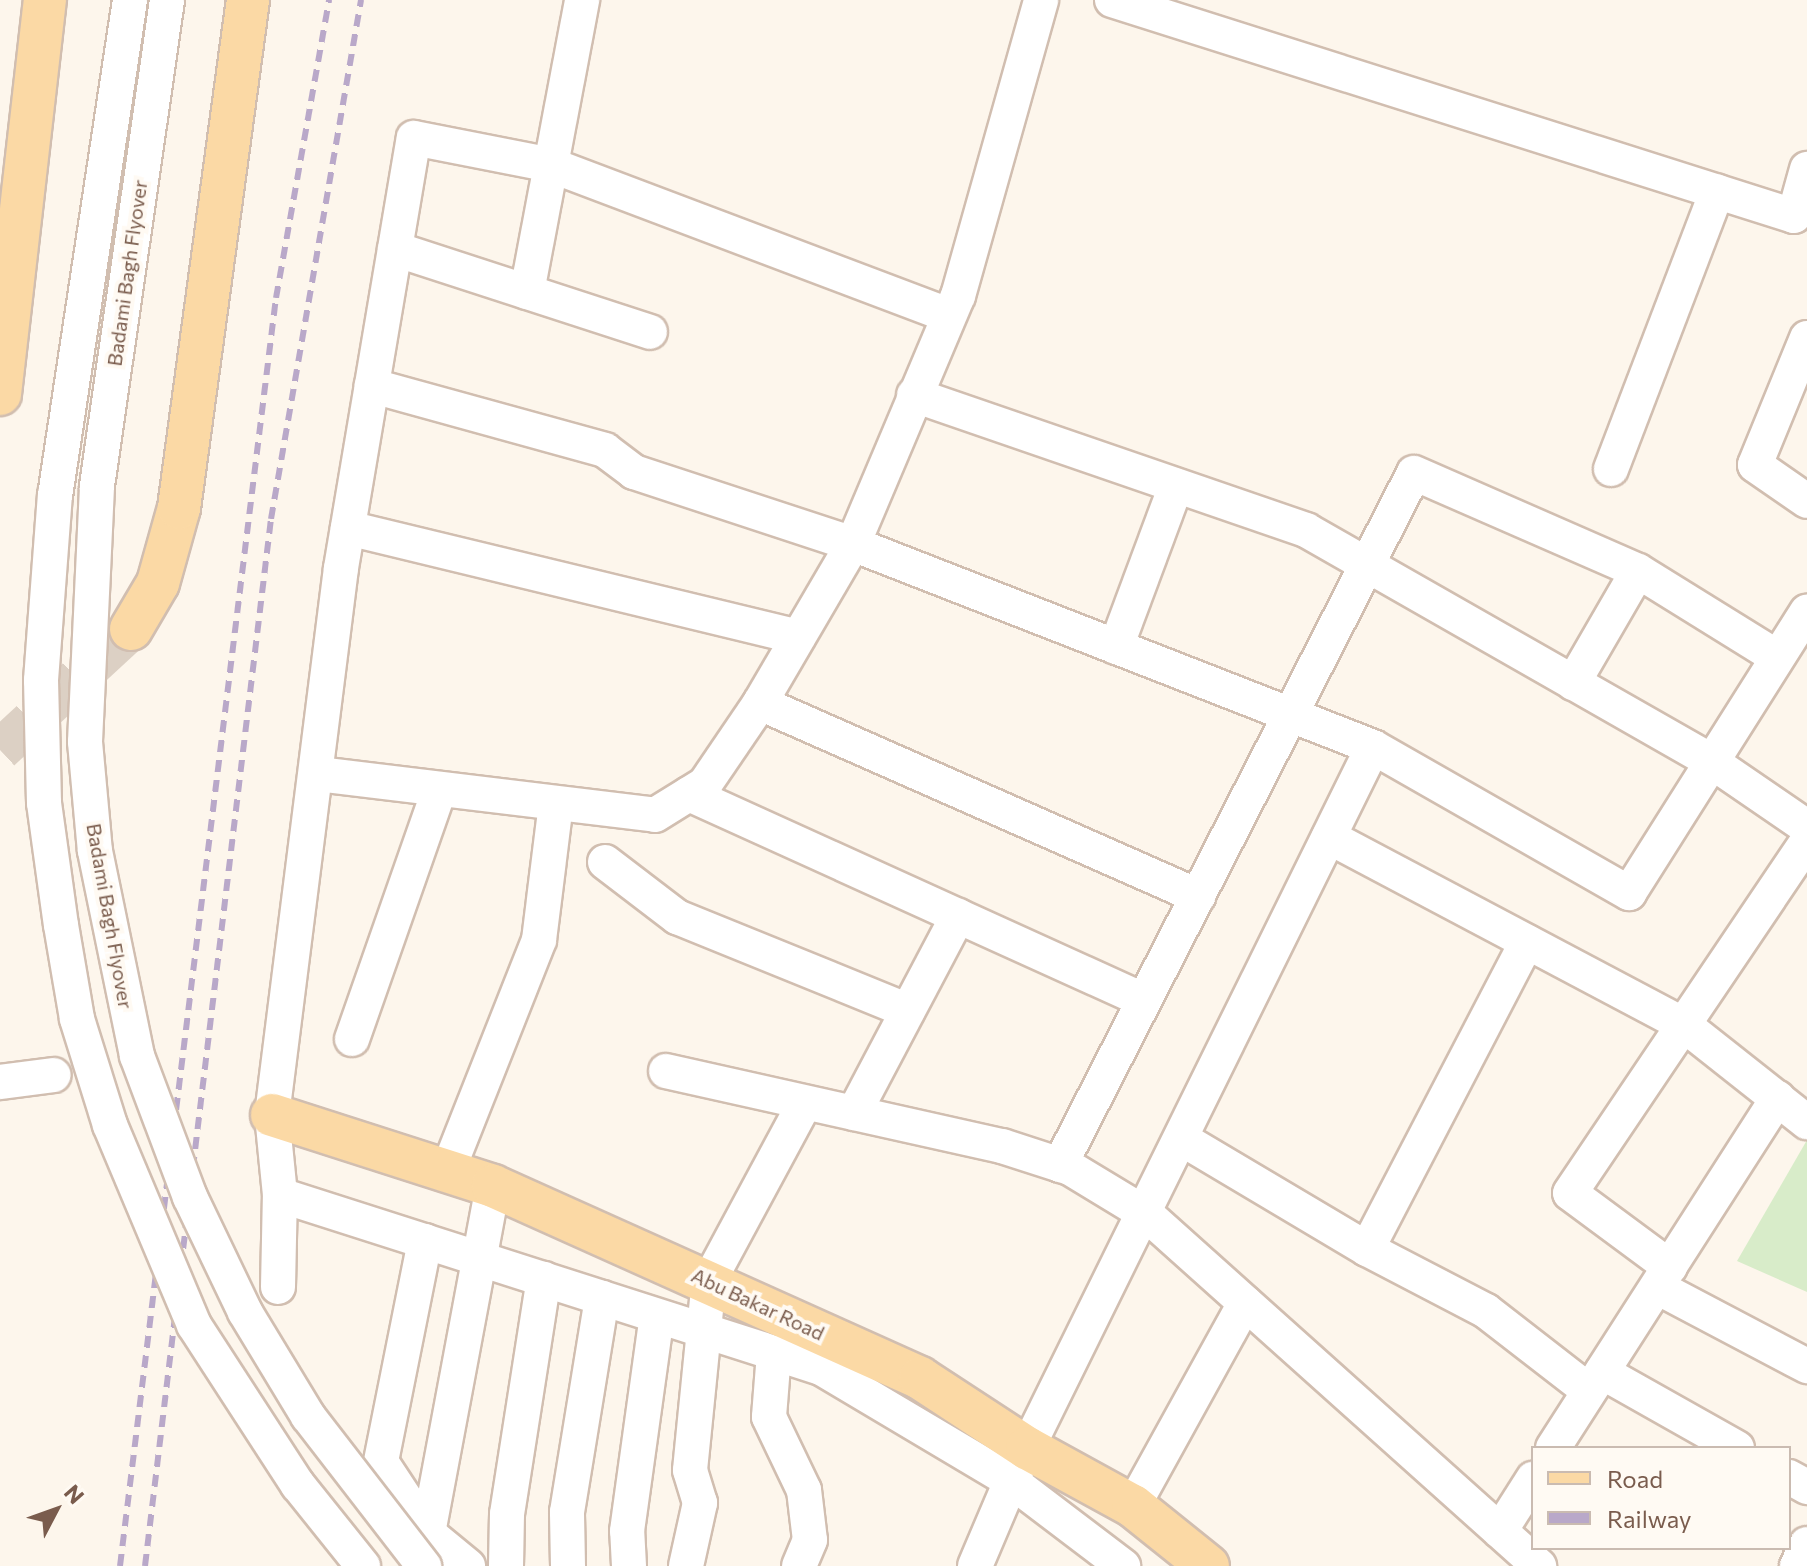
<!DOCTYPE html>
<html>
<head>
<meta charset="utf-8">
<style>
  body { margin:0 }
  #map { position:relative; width:1807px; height:1566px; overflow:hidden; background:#fdf6ec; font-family:Commissioner,sans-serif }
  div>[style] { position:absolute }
  .green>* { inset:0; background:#d8ecc9 }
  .major-tunnel>* { height:42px; margin-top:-21px; transform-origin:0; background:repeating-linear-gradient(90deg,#dcd0c4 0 42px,transparent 0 63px) }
  .roads { filter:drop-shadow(2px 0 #d1beb0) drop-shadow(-2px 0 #d1beb0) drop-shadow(0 2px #d1beb0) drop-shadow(0 -2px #d1beb0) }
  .minor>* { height:34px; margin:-17px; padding:0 17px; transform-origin:17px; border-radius:17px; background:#fff }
  .major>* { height:42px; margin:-21px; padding:0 21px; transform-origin:21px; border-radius:21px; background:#fbd9a5 }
  .rail>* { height:6px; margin-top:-3px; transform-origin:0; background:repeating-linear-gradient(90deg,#b9a8c9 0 12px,transparent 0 20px) }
  .bridges { filter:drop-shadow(2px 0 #d1beb0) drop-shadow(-2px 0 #d1beb0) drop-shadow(0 2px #d1beb0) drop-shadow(0 -2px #d1beb0) }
  .minor-bridge>* { height:34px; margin:-17px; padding:0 17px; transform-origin:17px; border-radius:17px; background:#fff }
  span { translate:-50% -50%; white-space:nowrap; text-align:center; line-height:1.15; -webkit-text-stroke:8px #fffaf3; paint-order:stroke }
  .street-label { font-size:20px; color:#7a5c4d }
  .legend { position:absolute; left:1531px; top:1446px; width:260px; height:104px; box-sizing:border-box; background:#fffaf3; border:2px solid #cabbb1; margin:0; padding:10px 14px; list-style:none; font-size:24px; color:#7a5c4d }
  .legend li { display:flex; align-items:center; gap:16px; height:40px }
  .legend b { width:40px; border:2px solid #cabbb1 }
  .north { position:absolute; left:16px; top:1470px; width:80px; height:80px; -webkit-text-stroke:6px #fffaf3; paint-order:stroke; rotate:49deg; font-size:22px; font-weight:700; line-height:32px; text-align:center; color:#7a5c4d }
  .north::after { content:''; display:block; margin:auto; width:28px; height:36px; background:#7a5c4d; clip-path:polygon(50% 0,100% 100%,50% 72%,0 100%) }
</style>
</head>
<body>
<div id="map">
  <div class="green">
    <i style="clip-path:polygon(1807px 1140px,1807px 1292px,1737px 1261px)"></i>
  </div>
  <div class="major-tunnel">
    <i style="left:0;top:750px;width:178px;rotate:-42.7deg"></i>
  </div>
  <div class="roads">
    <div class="minor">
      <i style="left:1112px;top:0;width:715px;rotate:17.57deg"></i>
      <i style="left:1794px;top:216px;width:49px;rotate:-74.5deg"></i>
      <i style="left:395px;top:249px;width:268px;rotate:18deg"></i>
      <i style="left:527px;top:292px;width:297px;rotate:-79.3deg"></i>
      <i style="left:1807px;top:338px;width:137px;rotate:112.3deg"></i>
      <i style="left:1755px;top:465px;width:63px;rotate:34.7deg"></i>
      <i style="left:914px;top:395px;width:415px;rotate:19deg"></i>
      <i style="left:1306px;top:530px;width:468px;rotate:29.7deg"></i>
      <i style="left:1712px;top:762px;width:115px;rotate:34.4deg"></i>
      <i style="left:1611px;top:469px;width:297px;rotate:-69.1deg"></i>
      <i style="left:348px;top:528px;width:463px;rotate:13.6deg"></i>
      <i style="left:1116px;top:647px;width:172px;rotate:-69.6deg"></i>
      <i style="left:1573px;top:683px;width:129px;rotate:-59.9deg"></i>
      <i style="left:760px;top:703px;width:479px;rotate:23.8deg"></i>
      <i style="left:1373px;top:747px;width:295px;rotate:29.7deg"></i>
      <i style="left:1629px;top:893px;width:333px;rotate:-57.7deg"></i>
      <i style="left:318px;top:774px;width:339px;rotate:6.9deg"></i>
      <i style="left:655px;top:815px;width:59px;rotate:-31.8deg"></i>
      <i style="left:705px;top:784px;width:98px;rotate:-55.8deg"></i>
      <i style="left:760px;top:703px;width:184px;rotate:-59.7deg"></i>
      <i style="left:853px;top:544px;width:231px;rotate:-161.8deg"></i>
      <i style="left:634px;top:472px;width:36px;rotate:-143deg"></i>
      <i style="left:605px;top:450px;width:242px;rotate:-164.6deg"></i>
      <i style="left:689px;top:794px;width:499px;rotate:24.4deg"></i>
      <i style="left:1329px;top:837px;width:402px;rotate:27.9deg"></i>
      <i style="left:1684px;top:1025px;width:157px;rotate:38.3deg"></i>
      <i style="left:605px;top:862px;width:91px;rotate:37.4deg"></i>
      <i style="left:677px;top:917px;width:249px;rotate:22.1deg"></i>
      <i style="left:352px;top:1039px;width:264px;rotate:-70.7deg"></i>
      <i style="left:666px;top:1071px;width:344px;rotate:12.6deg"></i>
      <i style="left:1002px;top:1146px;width:71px;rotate:17.9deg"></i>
      <i style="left:1070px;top:1168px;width:89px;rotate:31.2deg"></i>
      <i style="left:1146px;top:1214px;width:528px;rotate:41.85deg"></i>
      <i style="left:0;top:1082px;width:54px;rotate:-7.4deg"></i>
      <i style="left:854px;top:1113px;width:223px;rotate:-62.2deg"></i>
      <i style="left:1182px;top:1139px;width:215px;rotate:30.7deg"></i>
      <i style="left:1367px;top:1249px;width:134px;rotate:27.5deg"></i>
      <i style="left:1486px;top:1311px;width:130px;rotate:37.8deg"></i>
      <i style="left:1060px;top:1165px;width:777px;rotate:-62.91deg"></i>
      <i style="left:1414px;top:473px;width:244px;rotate:23.6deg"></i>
      <i style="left:1638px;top:571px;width:161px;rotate:31.8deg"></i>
      <i style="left:448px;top:1170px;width:247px;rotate:-68.4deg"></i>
      <i style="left:539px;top:940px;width:137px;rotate:-82.9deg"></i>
      <i style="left:280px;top:1195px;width:568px;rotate:17.73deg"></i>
      <i style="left:821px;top:1368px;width:221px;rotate:30.7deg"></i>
      <i style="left:1011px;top:1481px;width:141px;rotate:37.2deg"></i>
      <i style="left:425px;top:1241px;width:225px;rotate:101.3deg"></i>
      <i style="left:381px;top:1462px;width:85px;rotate:56.5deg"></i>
      <i style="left:428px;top:1533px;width:52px;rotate:39.5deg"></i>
      <i style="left:1367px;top:1249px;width:346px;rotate:-62.5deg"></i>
      <i style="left:1670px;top:1267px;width:124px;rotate:-143.5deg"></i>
      <i style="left:1570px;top:1193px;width:424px;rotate:-56deg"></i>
      <i style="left:278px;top:1287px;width:92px;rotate:-88.8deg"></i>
      <i style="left:280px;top:1195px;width:80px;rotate:-95.7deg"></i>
      <i style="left:272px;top:1115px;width:551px;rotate:-82.81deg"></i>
      <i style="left:341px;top:568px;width:436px;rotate:-80.4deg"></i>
      <i style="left:414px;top:138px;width:140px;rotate:11.1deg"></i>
      <i style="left:551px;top:165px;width:425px;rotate:20.7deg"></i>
      <i style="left:1657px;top:1287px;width:170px;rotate:27.8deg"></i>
      <i style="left:774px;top:1353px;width:64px;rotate:94.5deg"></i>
      <i style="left:769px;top:1417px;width:81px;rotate:64.4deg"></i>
      <i style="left:804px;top:1490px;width:50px;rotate:83.2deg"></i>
      <i style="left:810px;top:1540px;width:28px;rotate:113deg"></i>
      <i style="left:1602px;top:1372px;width:155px;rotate:29.4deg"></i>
      <i style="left:1553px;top:1448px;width:416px;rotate:-57.3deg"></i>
      <i style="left:1789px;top:1477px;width:21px;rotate:29deg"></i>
      <i style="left:1133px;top:1506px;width:232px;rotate:-61.1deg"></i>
      <i style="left:1500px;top:1531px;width:62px;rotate:-57.6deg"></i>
      <i style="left:428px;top:1533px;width:353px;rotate:-79.4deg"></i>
      <i style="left:506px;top:1566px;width:52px;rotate:-88.9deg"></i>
      <i style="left:507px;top:1514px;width:238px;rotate:-81.1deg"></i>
      <i style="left:568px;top:1566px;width:54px;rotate:-91.1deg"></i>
      <i style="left:567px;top:1512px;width:217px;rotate:-80.7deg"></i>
      <i style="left:629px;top:1566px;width:35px;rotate:-93deg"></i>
      <i style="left:627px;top:1531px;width:217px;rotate:-82.1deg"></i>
      <i style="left:686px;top:1566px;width:65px;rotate:-77.5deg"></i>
      <i style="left:700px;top:1503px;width:34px;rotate:-107deg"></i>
      <i style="left:690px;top:1470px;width:190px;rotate:-84.3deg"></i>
      <i style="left:709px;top:1281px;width:202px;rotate:-61.7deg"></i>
      <i style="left:975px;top:1566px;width:92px;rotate:-67deg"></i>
      <i style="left:1011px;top:1481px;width:818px;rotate:-63.75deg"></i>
      <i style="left:1373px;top:747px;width:558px;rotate:-158.68deg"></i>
      <i style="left:853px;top:544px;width:269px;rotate:-67.1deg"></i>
      <i style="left:958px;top:296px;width:307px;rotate:-74.3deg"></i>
      <i style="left:1797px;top:1566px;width:24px;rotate:-66deg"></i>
    </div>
    <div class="major">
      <i style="left:0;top:394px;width:397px;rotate:-83.5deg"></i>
      <i style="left:131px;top:629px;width:53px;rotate:-59.6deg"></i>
      <i style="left:158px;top:583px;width:78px;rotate:-74.4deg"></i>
      <i style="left:179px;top:508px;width:513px;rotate:-82.27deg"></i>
      <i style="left:272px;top:1115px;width:232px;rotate:17.8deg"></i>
      <i style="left:493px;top:1186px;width:468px;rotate:24.2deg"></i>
      <i style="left:920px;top:1378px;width:128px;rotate:33.2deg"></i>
      <i style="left:1027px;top:1448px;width:121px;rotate:28.7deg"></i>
      <i style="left:1133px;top:1506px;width:96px;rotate:38.7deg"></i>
    </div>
  </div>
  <div class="rail">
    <i style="left:120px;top:1566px;width:1278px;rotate:-82.99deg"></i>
    <i style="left:276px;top:298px;width:303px;rotate:-79.9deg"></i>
    <i style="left:145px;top:1566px;width:1055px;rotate:-83.14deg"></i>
    <i style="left:271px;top:519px;width:527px;rotate:-80.16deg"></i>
  </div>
  <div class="bridges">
    <div class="minor-bridge">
      <i style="left:130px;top:0;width:500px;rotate:98.6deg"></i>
      <i style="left:55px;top:494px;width:187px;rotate:94.3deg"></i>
      <i style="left:41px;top:680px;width:123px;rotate:88.6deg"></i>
      <i style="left:44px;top:803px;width:123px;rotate:82.1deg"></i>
      <i style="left:61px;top:925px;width:95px;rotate:80.3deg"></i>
      <i style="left:77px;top:1019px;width:111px;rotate:72.7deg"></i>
      <i style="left:110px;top:1125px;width:217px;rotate:67.2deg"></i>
      <i style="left:194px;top:1325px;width:191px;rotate:57deg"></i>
      <i style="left:298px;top:1485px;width:104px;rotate:51.3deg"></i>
      <i style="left:167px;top:0;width:492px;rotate:98.2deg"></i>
      <i style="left:97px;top:487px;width:255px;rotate:92.7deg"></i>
      <i style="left:85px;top:742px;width:109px;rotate:84.8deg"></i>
      <i style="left:95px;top:851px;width:209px;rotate:78.4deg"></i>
      <i style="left:137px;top:1056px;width:151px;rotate:69.4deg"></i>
      <i style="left:190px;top:1197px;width:127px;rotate:64.4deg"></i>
      <i style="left:245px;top:1312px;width:122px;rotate:58.8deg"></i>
      <i style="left:308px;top:1416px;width:190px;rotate:52.3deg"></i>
    </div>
  </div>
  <div class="street-label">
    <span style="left:127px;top:273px;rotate:-82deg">Badami Bagh Flyover</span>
    <span style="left:110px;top:916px;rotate:80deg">Badami Bagh Flyover</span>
    <span style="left:758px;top:1304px;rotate:25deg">Abu Bakar Road</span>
  </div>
  <ul class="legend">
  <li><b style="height:10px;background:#fbd9a5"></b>Road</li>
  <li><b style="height:10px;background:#b9a8c9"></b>Railway</li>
  </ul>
  <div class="north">N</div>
</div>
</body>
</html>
